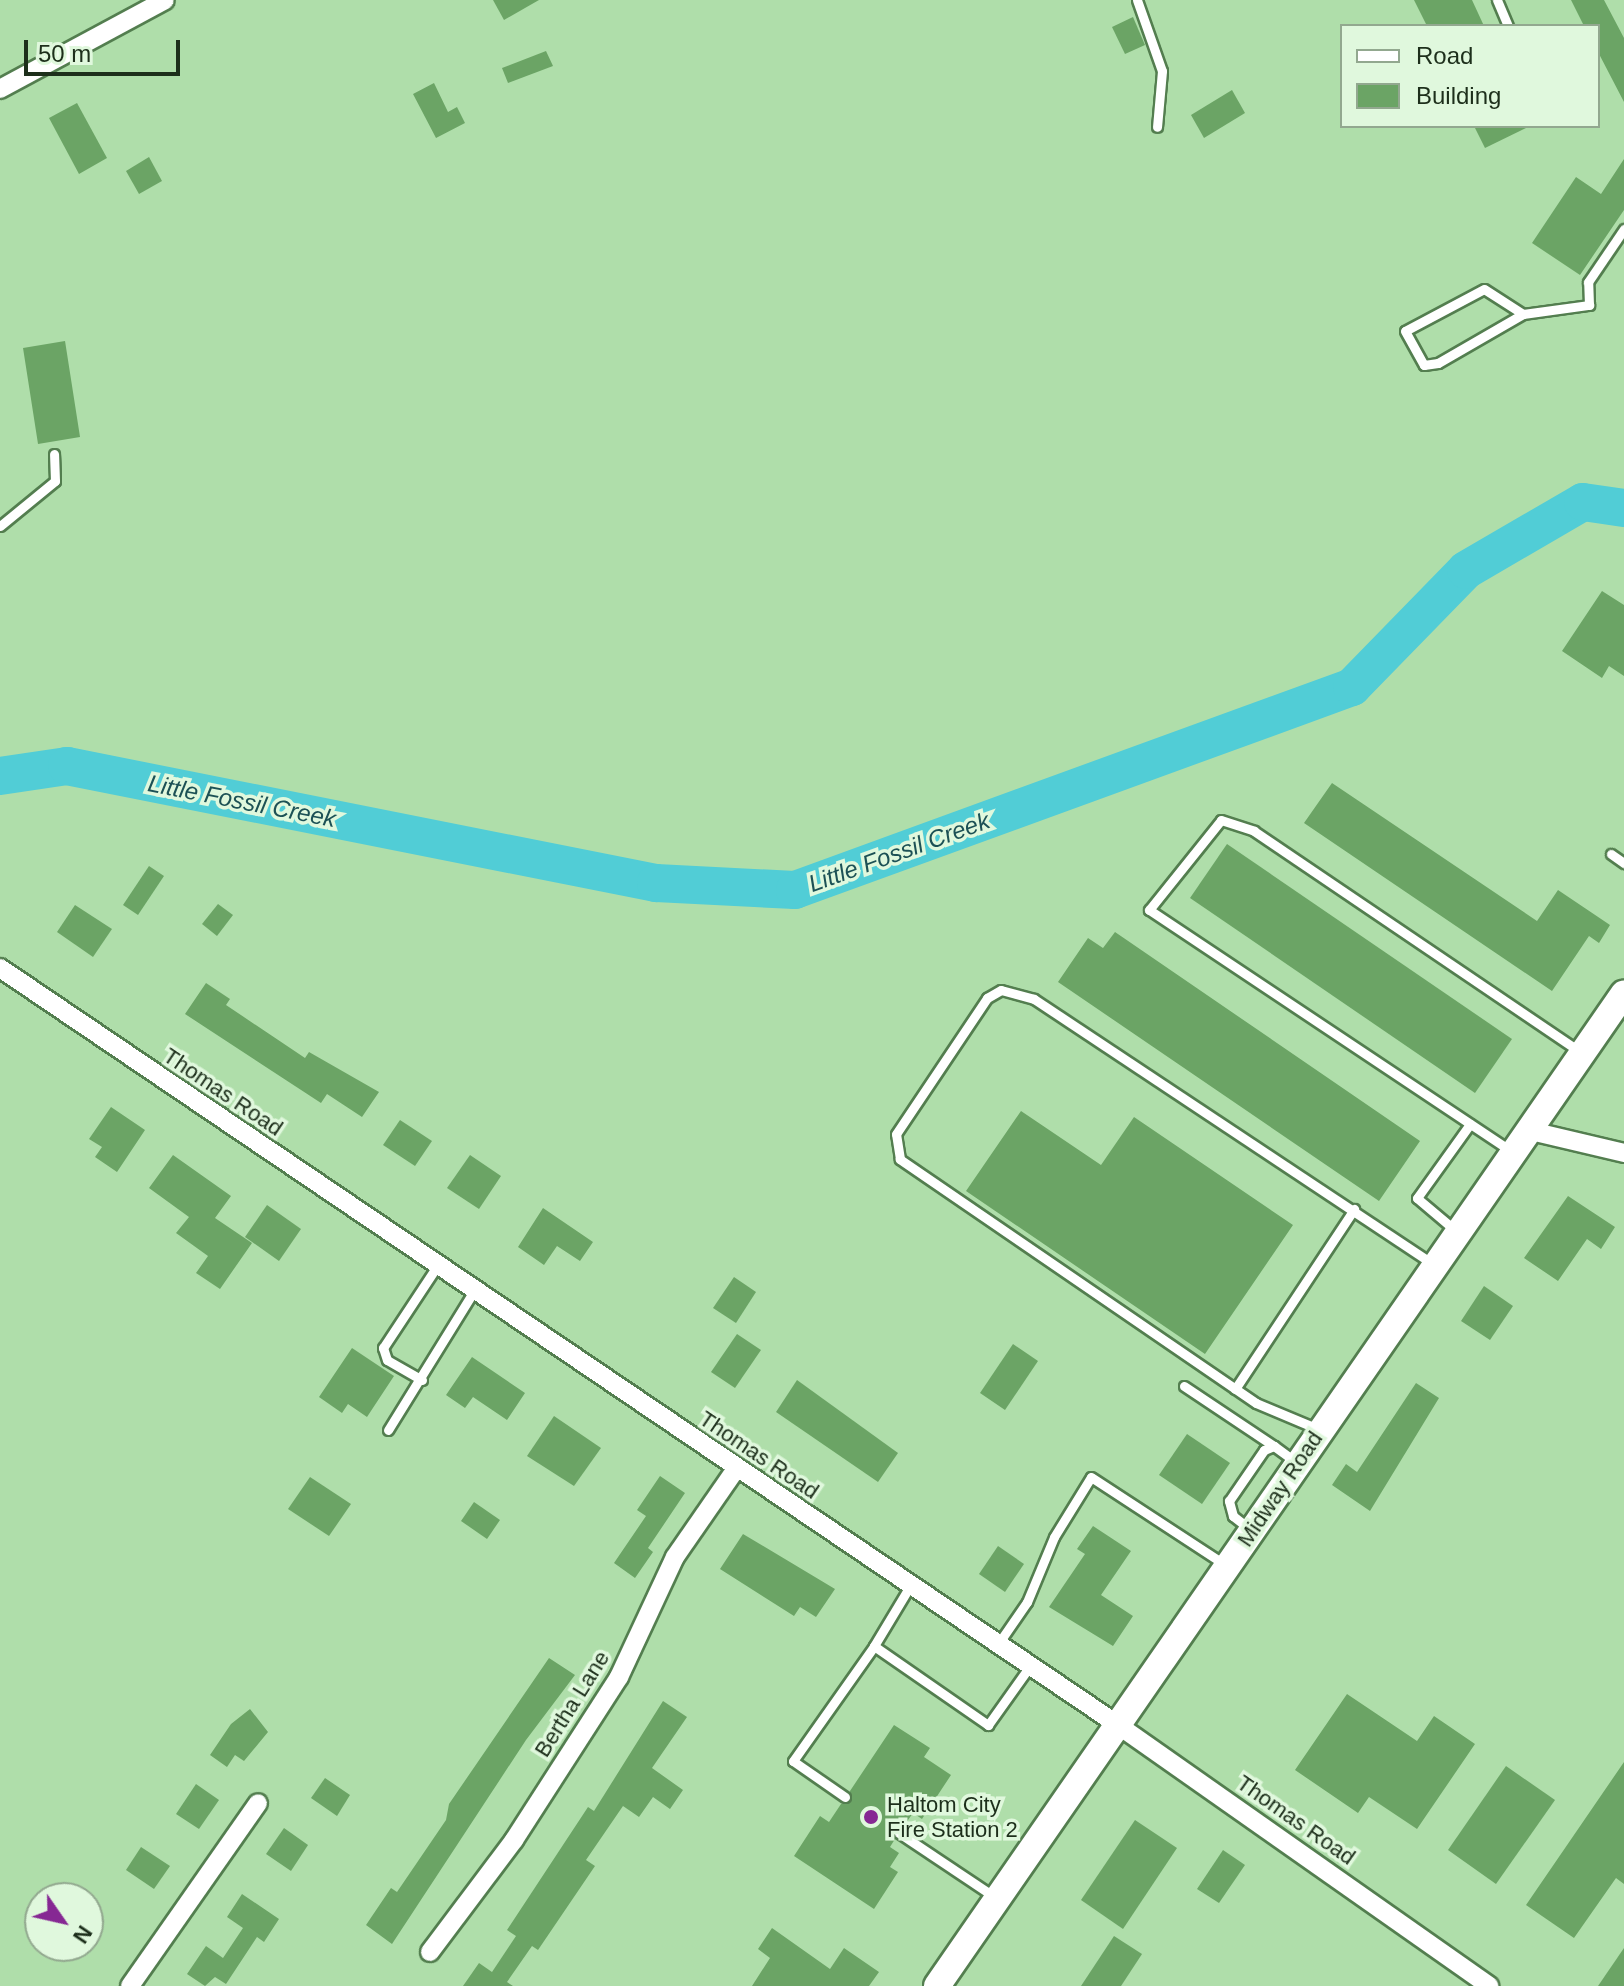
<!DOCTYPE html>
<html>
<head>
<meta charset="utf-8">
<style>
  body { margin:0 }
  #map { position:relative; width:1624px; height:1986px; overflow:hidden; background:#afdeaa; font-family:Arial,sans-serif }
  div>[style] { position:absolute }
  .river>* { height:38px; margin:-19px; padding:0 19px; transform-origin:19px; border-radius:19px; background:#51cdd6 }
  .building>* { inset:0; background:#6ba465 }
  .roads { filter:drop-shadow(2px 0 #537e4f) drop-shadow(-2px 0 #537e4f) drop-shadow(0 2px #537e4f) drop-shadow(0 -2px #537e4f) }
  .service>* { height:9px; margin:-4.5px; padding:0 4.5px; transform-origin:4.5px; border-radius:4.5px; background:#fff }
  .minor>* { height:18px; margin:-9px; padding:0 9px; transform-origin:9px; border-radius:9px; background:#fff }
  .secondary>* { height:26px; margin:-13px; padding:0 13px; transform-origin:13px; border-radius:13px; background:#fff }
  .dots>* { width:22px; height:22px; translate:-50% -50%; box-sizing:border-box; border:4px solid #e0f8dd; border-radius:50% }
  span { translate:-50% -50%; white-space:nowrap; text-align:center; line-height:1.15; -webkit-text-stroke:7px #e0f8dd; paint-order:stroke }
  .street-label { font-size:22px; color:#1d2f1b }
  .poi-label { font-size:22px; color:#1d2f1b }
  .left { translate:0 -50%; text-align:left }
  .water-label { font-size:24px; color:#1c5155; font-style:italic }
  .legend { position:absolute; left:1340px; top:24px; width:260px; height:104px; box-sizing:border-box; background:#e0f8dd; border:2px solid #92a88f; margin:0; padding:10px 14px; list-style:none; font-size:24px; color:#1d2f1b }
  .legend li { display:flex; align-items:center; gap:16px; height:40px }
  .legend b { width:40px; border:2px solid #92a88f }
  .north { position:absolute; left:24px; top:1882px; width:80px; height:80px; box-sizing:border-box; background:#e0f8dd; border:2px solid #92a88f; border-radius:50%; rotate:124deg; font-size:22px; font-weight:700; line-height:32px; text-align:center; color:#1d2f1b }
  .north::after { content:''; display:block; margin:auto; width:28px; height:36px; background:#862893; clip-path:polygon(50% 0,100% 100%,50% 72%,0 100%) }
  .scale { position:absolute; left:24px; top:40px; width:156px; height:36px; box-sizing:border-box; border:4px solid #1d2f1b; border-top:0; padding-left:10px; font-size:24px; line-height:28px; white-space:nowrap; color:#1d2f1b; -webkit-text-stroke:6px #e0f8dd; paint-order:stroke }
</style>
</head>
<body>
<div id="map">
  <div class="river">
    <i style="left:0;top:776px;width:68px;rotate:-8.5deg"></i>
    <i style="left:67px;top:766px;width:601px;rotate:11.24deg"></i>
    <i style="left:656px;top:883px;width:139px;rotate:2.9deg"></i>
    <i style="left:795px;top:890px;width:593px;rotate:-20.02deg"></i>
    <i style="left:1352px;top:687px;width:163px;rotate:-45.7deg"></i>
    <i style="left:1466px;top:570px;width:135px;rotate:-30.2deg"></i>
    <i style="left:1583px;top:502px;width:41px;rotate:8.3deg"></i>
  </div>
  <div class="building">
    <i style="clip-path:polygon(493px 0,539px 0,504px 20px)"></i>
    <i style="clip-path:polygon(1414px 0,1472px 0,1484px 26px,1427px 26px)"></i>
    <i style="clip-path:polygon(1571px 0,1604px 0,1624px 38px,1624px 102px,1598px 52px,1598px 26px,1584px 26px)"></i>
    <i style="clip-path:polygon(1133px 17px,1145px 45px,1125px 54px,1112px 27px)"></i>
    <i style="clip-path:polygon(546px 51px,553px 66px,508px 83px,502px 68px)"></i>
    <i style="clip-path:polygon(434px 83px,448px 112px,457px 107px,465px 123px,436px 138px,413px 94px)"></i>
    <i style="clip-path:polygon(1232px 90px,1245px 113px,1204px 138px,1191px 115px)"></i>
    <i style="clip-path:polygon(77px 103px,107px 158px,79px 174px,49px 118px)"></i>
    <i style="clip-path:polygon(1474px 126px,1530px 126px,1485px 148px)"></i>
    <i style="clip-path:polygon(149px 157px,162px 181px,139px 194px,126px 171px)"></i>
    <i style="clip-path:polygon(1624px 159px,1624px 210px,1580px 275px,1532px 243px,1576px 177px,1601px 194px)"></i>
    <i style="clip-path:polygon(65px 341px,80px 437px,38px 444px,23px 348px)"></i>
    <i style="clip-path:polygon(1602px 591px,1624px 605px,1624px 676px,1609px 666px,1602px 678px,1562px 651px)"></i>
    <i style="clip-path:polygon(1332px 783px,1537px 921px,1558px 890px,1610px 925px,1599px 943px,1589px 936px,1552px 991px,1304px 823px)"></i>
    <i style="clip-path:polygon(1227px 844px,1512px 1039px,1475px 1093px,1190px 898px)"></i>
    <i style="clip-path:polygon(149px 866px,164px 876px,138px 915px,123px 905px)"></i>
    <i style="clip-path:polygon(218px 904px,233px 915px,217px 936px,202px 924px)"></i>
    <i style="clip-path:polygon(75px 905px,112px 929px,93px 957px,57px 932px)"></i>
    <i style="clip-path:polygon(1115px 932px,1420px 1141px,1379px 1201px,1058px 982px,1088px 938px,1103px 948px)"></i>
    <i style="clip-path:polygon(206px 983px,230px 999px,226px 1005px,305px 1058px,309px 1052px,379px 1092px,362px 1117px,327px 1094px,321px 1103px,185px 1014px)"></i>
    <i style="clip-path:polygon(111px 1107px,145px 1130px,117px 1172px,95px 1157px,102px 1147px,89px 1139px)"></i>
    <i style="clip-path:polygon(1021px 1111px,1101px 1165px,1134px 1117px,1293px 1225px,1205px 1354px,966px 1191px)"></i>
    <i style="clip-path:polygon(400px 1120px,432px 1141px,415px 1166px,383px 1145px)"></i>
    <i style="clip-path:polygon(173px 1155px,231px 1196px,215px 1218px,252px 1243px,220px 1289px,196px 1273px,208px 1256px,176px 1233px,189px 1217px,149px 1188px)"></i>
    <i style="clip-path:polygon(470px 1155px,501px 1176px,479px 1209px,447px 1188px)"></i>
    <i style="clip-path:polygon(1568px 1196px,1615px 1227px,1601px 1249px,1587px 1239px,1558px 1281px,1524px 1258px)"></i>
    <i style="clip-path:polygon(267px 1205px,301px 1229px,279px 1261px,245px 1237px)"></i>
    <i style="clip-path:polygon(543px 1208px,593px 1242px,580px 1261px,557px 1246px,544px 1265px,518px 1247px)"></i>
    <i style="clip-path:polygon(734px 1277px,756px 1292px,736px 1323px,713px 1308px)"></i>
    <i style="clip-path:polygon(1484px 1286px,1513px 1306px,1490px 1340px,1461px 1321px)"></i>
    <i style="clip-path:polygon(737px 1334px,761px 1350px,735px 1388px,711px 1372px)"></i>
    <i style="clip-path:polygon(1013px 1344px,1038px 1361px,1005px 1410px,980px 1393px)"></i>
    <i style="clip-path:polygon(352px 1348px,394px 1376px,367px 1417px,348px 1404px,342px 1413px,319px 1397px)"></i>
    <i style="clip-path:polygon(472px 1357px,525px 1393px,507px 1420px,473px 1397px,465px 1408px,446px 1395px)"></i>
    <i style="clip-path:polygon(797px 1380px,898px 1453px,878px 1482px,776px 1412px)"></i>
    <i style="clip-path:polygon(1416px 1383px,1439px 1398px,1370px 1511px,1332px 1485px,1346px 1464px,1357px 1472px)"></i>
    <i style="clip-path:polygon(554px 1416px,601px 1448px,574px 1486px,527px 1456px)"></i>
    <i style="clip-path:polygon(1187px 1434px,1230px 1463px,1202px 1504px,1159px 1475px)"></i>
    <i style="clip-path:polygon(660px 1476px,685px 1493px,648px 1548px,653px 1552px,635px 1578px,614px 1563px,646px 1516px,637px 1510px)"></i>
    <i style="clip-path:polygon(310px 1477px,351px 1504px,329px 1536px,288px 1509px)"></i>
    <i style="clip-path:polygon(474px 1502px,500px 1520px,487px 1539px,461px 1521px)"></i>
    <i style="clip-path:polygon(1093px 1526px,1131px 1551px,1101px 1595px,1133px 1616px,1113px 1646px,1049px 1607px,1085px 1554px,1077px 1549px)"></i>
    <i style="clip-path:polygon(743px 1534px,835px 1589px,816px 1617px,800px 1607px,794px 1616px,720px 1569px)"></i>
    <i style="clip-path:polygon(998px 1546px,1024px 1564px,1005px 1592px,979px 1574px)"></i>
    <i style="clip-path:polygon(549px 1658px,575px 1675px,526px 1740px,392px 1944px,366px 1925px,391px 1888px,397px 1892px,446px 1820px,449px 1804px)"></i>
    <i style="clip-path:polygon(1347px 1694px,1417px 1741px,1434px 1716px,1475px 1744px,1417px 1829px,1369px 1797px,1358px 1813px,1295px 1770px)"></i>
    <i style="clip-path:polygon(663px 1701px,687px 1717px,652px 1768px,683px 1790px,670px 1809px,653px 1797px,639px 1817px,623px 1806px,586px 1860px,595px 1866px,538px 1950px,532px 1946px,507px 1982px,513px 1986px,463px 1986px,479px 1963px,492px 1972px,516px 1936px,507px 1930px,588px 1807px,594px 1811px)"></i>
    <i style="clip-path:polygon(250px 1709px,268px 1732px,244px 1761px,235px 1755px,227px 1767px,210px 1755px,231px 1724px)"></i>
    <i style="clip-path:polygon(894px 1725px,930px 1748px,924px 1757px,951px 1775px,922px 1819px,913px 1813px,903px 1827px,892px 1830px,895px 1839px,890px 1847px,899px 1853px,890px 1867px,898px 1872px,874px 1909px,794px 1856px,820px 1816px,829px 1822px,841px 1804px,851px 1802px,850px 1791px)"></i>
    <i style="clip-path:polygon(1624px 1762px,1624px 1884px,1616px 1878px,1574px 1938px,1526px 1905px)"></i>
    <i style="clip-path:polygon(1506px 1766px,1555px 1800px,1496px 1884px,1448px 1850px)"></i>
    <i style="clip-path:polygon(325px 1778px,350px 1795px,337px 1816px,311px 1798px)"></i>
    <i style="clip-path:polygon(196px 1784px,219px 1800px,199px 1829px,176px 1814px)"></i>
    <i style="clip-path:polygon(1135px 1820px,1177px 1848px,1123px 1929px,1081px 1900px)"></i>
    <i style="clip-path:polygon(284px 1828px,308px 1845px,291px 1871px,266px 1854px)"></i>
    <i style="clip-path:polygon(141px 1847px,170px 1866px,154px 1889px,126px 1870px)"></i>
    <i style="clip-path:polygon(1223px 1850px,1245px 1865px,1219px 1903px,1197px 1889px)"></i>
    <i style="clip-path:polygon(242px 1894px,279px 1919px,264px 1942px,257px 1937px,226px 1984px,215px 1977px,205px 1986px,187px 1974px,206px 1946px,223px 1958px,243px 1928px,227px 1917px)"></i>
    <i style="clip-path:polygon(772px 1928px,830px 1969px,844px 1948px,879px 1972px,869px 1986px,752px 1986px,770px 1958px,758px 1949px)"></i>
    <i style="clip-path:polygon(1114px 1936px,1142px 1954px,1121px 1986px,1081px 1986px)"></i>
    <i style="clip-path:polygon(1624px 1948px,1624px 1986px,1598px 1986px)"></i>
  </div>
  <div class="roads">
    <div class="service">
      <i style="left:1137px;top:0;width:75px;rotate:70.6deg"></i>
      <i style="left:1162px;top:71px;width:56px;rotate:95.1deg"></i>
      <i style="left:1497px;top:0;width:28px;rotate:67deg"></i>
      <i style="left:1523px;top:314px;width:46px;rotate:-147.3deg"></i>
      <i style="left:1484px;top:289px;width:89px;rotate:152deg"></i>
      <i style="left:1405px;top:331px;width:39px;rotate:61deg"></i>
      <i style="left:1424px;top:365px;width:14px;rotate:-8deg"></i>
      <i style="left:1438px;top:363px;width:98px;rotate:-30deg"></i>
      <i style="left:1523px;top:314px;width:67px;rotate:-7.8deg"></i>
      <i style="left:1589px;top:305px;width:23px;rotate:-92deg"></i>
      <i style="left:1588px;top:282px;width:64px;rotate:-55.8deg"></i>
      <i style="left:0;top:526px;width:71px;rotate:-39.3deg"></i>
      <i style="left:55px;top:481px;width:27px;rotate:-92deg"></i>
      <i style="left:1611px;top:854px;width:16px;rotate:35deg"></i>
      <i style="left:1511px;top:1151px;width:435px;rotate:-146.3deg"></i>
      <i style="left:1149px;top:910px;width:115px;rotate:-51.3deg"></i>
      <i style="left:1221px;top:820px;width:35px;rotate:18deg"></i>
      <i style="left:1254px;top:831px;width:395px;rotate:34.1deg"></i>
      <i style="left:1456px;top:1231px;width:51px;rotate:-139.8deg"></i>
      <i style="left:1417px;top:1198px;width:91px;rotate:-54.4deg"></i>
      <i style="left:422px;top:1380px;width:40px;rotate:-150.3deg"></i>
      <i style="left:387px;top:1360px;width:13px;rotate:-108deg"></i>
      <i style="left:383px;top:1348px;width:98px;rotate:-56.6deg"></i>
      <i style="left:1184px;top:1386px;width:108px;rotate:33.7deg"></i>
      <i style="left:1235px;top:1389px;width:216px;rotate:-56.5deg"></i>
      <i style="left:1318px;top:1429px;width:67px;rotate:-157.2deg"></i>
      <i style="left:1256px;top:1403px;width:432px;rotate:-145.6deg"></i>
      <i style="left:900px;top:1159px;width:25px;rotate:-99deg"></i>
      <i style="left:896px;top:1134px;width:164px;rotate:-56.2deg"></i>
      <i style="left:987px;top:998px;width:16px;rotate:-30deg"></i>
      <i style="left:1001px;top:990px;width:34px;rotate:15deg"></i>
      <i style="left:1034px;top:999px;width:479px;rotate:33.6deg"></i>
      <i style="left:388px;top:1430px;width:163px;rotate:-58.3deg"></i>
      <i style="left:1251px;top:1530px;width:23px;rotate:-142deg"></i>
      <i style="left:1233px;top:1516px;width:16px;rotate:-105deg"></i>
      <i style="left:1229px;top:1501px;width:62px;rotate:-55.5deg"></i>
      <i style="left:1264px;top:1450px;width:11px;rotate:-22deg"></i>
      <i style="left:1274px;top:1446px;width:26px;rotate:36deg"></i>
      <i style="left:910px;top:1586px;width:70px;rotate:121deg"></i>
      <i style="left:874px;top:1646px;width:139px;rotate:34.7deg"></i>
      <i style="left:988px;top:1725px;width:72px;rotate:-54.6deg"></i>
      <i style="left:998px;top:1644px;width:51px;rotate:-55.4deg"></i>
      <i style="left:1027px;top:1602px;width:70px;rotate:-67.4deg"></i>
      <i style="left:1054px;top:1537px;width:70px;rotate:-58.3deg"></i>
      <i style="left:1091px;top:1477px;width:159px;rotate:33.2deg"></i>
      <i style="left:845px;top:1797px;width:63px;rotate:-145.3deg"></i>
      <i style="left:793px;top:1761px;width:141px;rotate:-54.8deg"></i>
      <i style="left:899px;top:1833px;width:117px;rotate:33.8deg"></i>
    </div>
    <div class="minor">
      <i style="left:0;top:89px;width:187px;rotate:-28.3deg"></i>
      <i style="left:0;top:968px;width:1350px;rotate:34.1deg"></i>
      <i style="left:1118px;top:1725px;width:454px;rotate:35.1deg"></i>
      <i style="left:1531px;top:1131px;width:96px;rotate:13.3deg"></i>
      <i style="left:430px;top:1952px;width:140px;rotate:-53.1deg"></i>
      <i style="left:514px;top:1840px;width:194px;rotate:-57.2deg"></i>
      <i style="left:619px;top:1677px;width:132px;rotate:-65deg"></i>
      <i style="left:675px;top:1557px;width:107px;rotate:-55.3deg"></i>
      <i style="left:130px;top:1986px;width:223px;rotate:-55deg"></i>
    </div>
    <div class="secondary">
      <i style="left:937px;top:1986px;width:1207px;rotate:-55.32deg"></i>
    </div>
  </div>
  <div class="dots">
    <i style="left:871px;top:1817px;background:#862893"></i>
  </div>
  <div class="street-label">
    <span style="left:223px;top:1092px;rotate:34deg">Thomas Road</span>
    <span style="left:759px;top:1455px;rotate:34deg">Thomas Road</span>
    <span style="left:1280px;top:1489px;rotate:-56deg">Midway Road</span>
    <span style="left:572px;top:1704px;rotate:-58deg">Bertha Lane</span>
    <span style="left:1296px;top:1820px;rotate:35deg">Thomas Road</span>
  </div>
  <div class="poi-label">
    <span class="left" style="left:887px;top:1817px">Haltom City<br>Fire Station 2</span>
  </div>
  <div class="water-label">
    <span style="left:242px;top:801px;rotate:11deg">Little Fossil Creek</span>
    <span style="left:899px;top:852px;rotate:-20deg">Little Fossil Creek</span>
  </div>
  <ul class="legend">
  <li><b style="height:10px;background:#fff"></b>Road</li>
  <li><b style="height:22px;background:#6ba465"></b>Building</li>
  </ul>
  <div class="north">N</div>
  <div class="scale">50 m</div>
</div>
</body>
</html>
